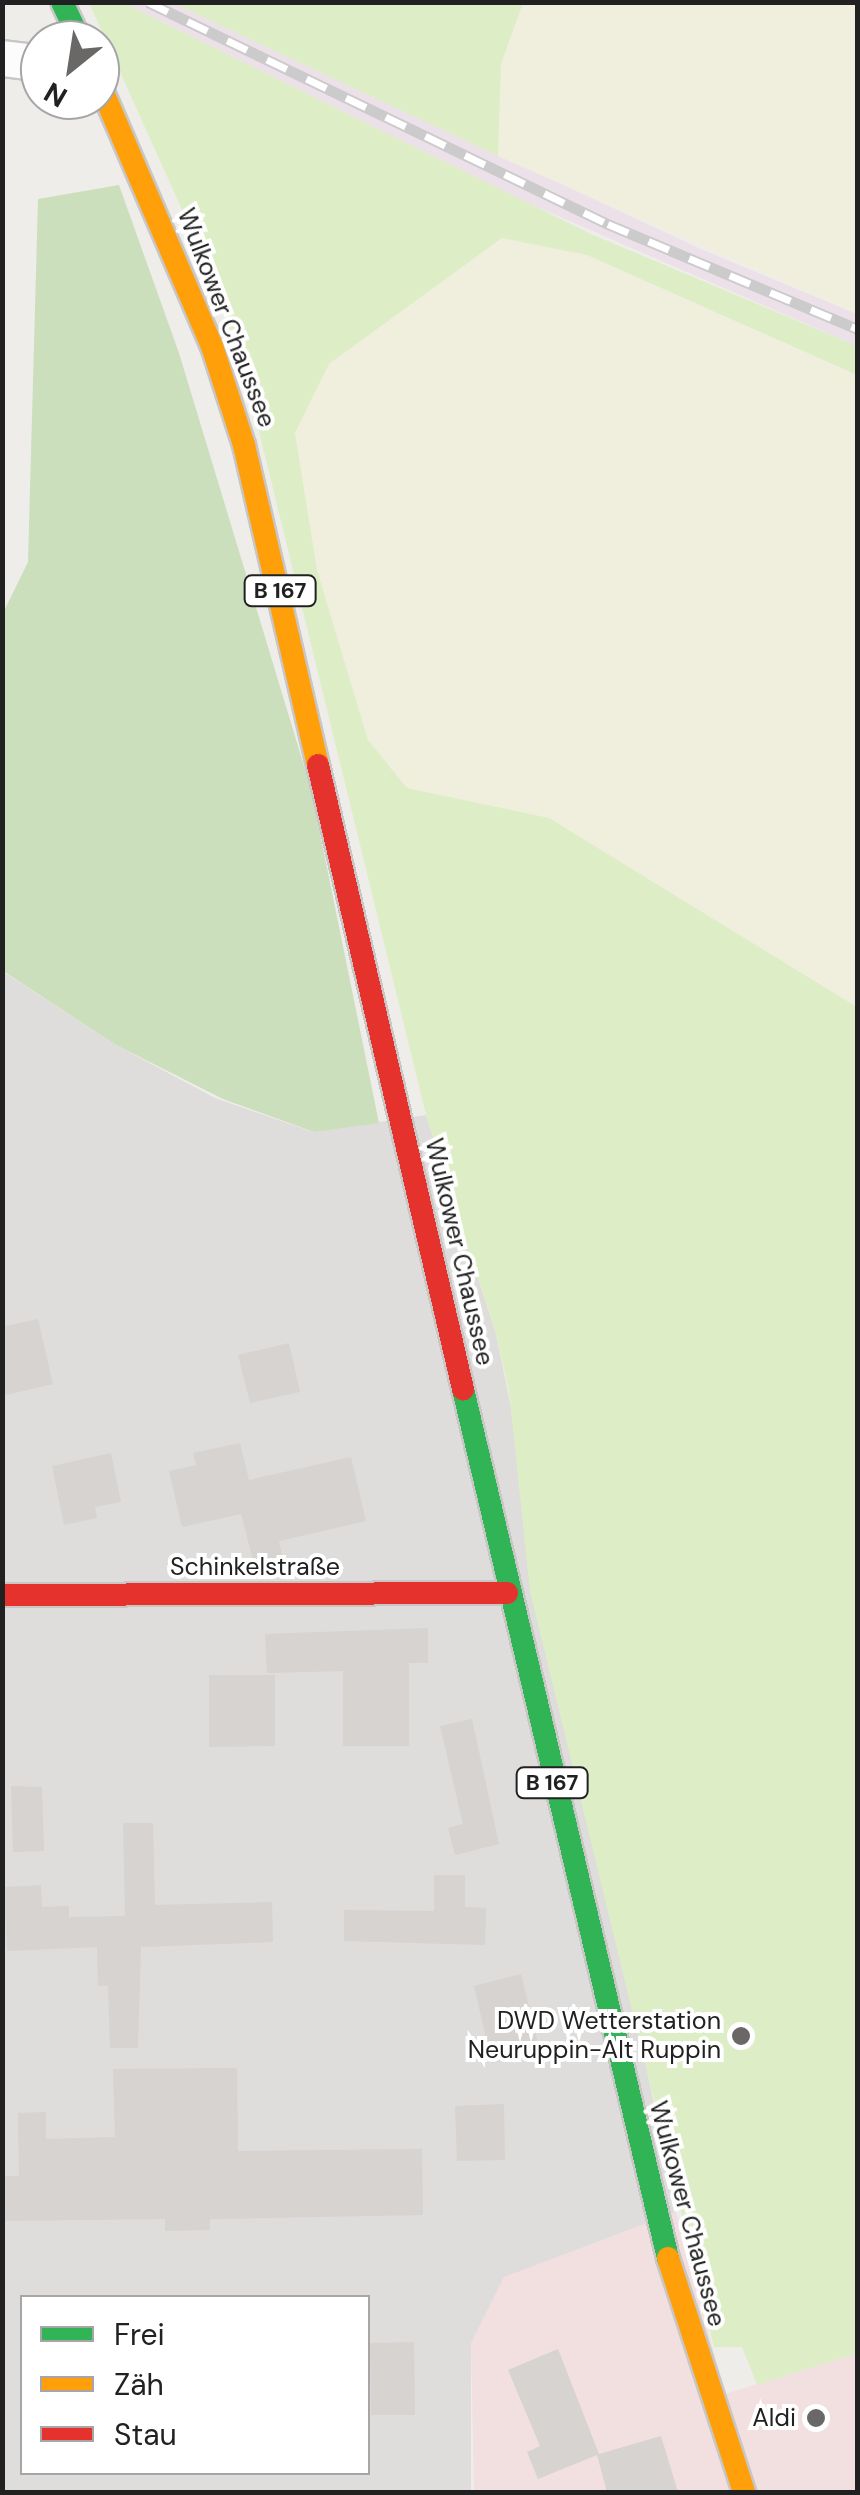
<!DOCTYPE html>
<html>
<head>
<meta charset="utf-8">
<style>
  body { margin:0 }
  #map { position:relative; width:860px; height:2495px; overflow:hidden; background:#efedea; font-family:"DM Sans",sans-serif }
  div>[style] { position:absolute }
  .residential>* { inset:0; background:#dedddb }
  .commercial>* { inset:0; background:#f1e0df }
  .industrial>* { inset:0; background:#ede1e9 }
  .farmland>* { inset:0; background:#f0efdd }
  .grass>* { inset:0; background:#ddeec7 }
  .forest>* { inset:0; background:#cbdfbd }
  .building>* { inset:0; background:#d6d3d1 }
  .roads { filter:drop-shadow(2px 0 #c8c7c6) drop-shadow(-2px 0 #c8c7c6) drop-shadow(0 2px #c8c7c6) drop-shadow(0 -2px #c8c7c6) }
  .street>* { height:35px; margin:-17.5px; padding:0 17.5px; transform-origin:17.5px; border-radius:17.5px; background:#fdfcfc }
  .fast>* { height:22px; margin:-11px; padding:0 11px; transform-origin:11px; border-radius:11px; background:#30b455 }
  .slow>* { height:22px; margin:-11px; padding:0 11px; transform-origin:11px; border-radius:11px; background:#ff9f0a }
  .jam>* { height:22px; margin:-11px; padding:0 11px; transform-origin:11px; border-radius:11px; background:#e5322d }
  .rail>* { height:11px; margin-top:-5.5px; transform-origin:0; background:repeating-linear-gradient(90deg,#fff 0 22px,#cbcbcb 0 44px); box-sizing:border-box; border-block:2px solid #cbcbcb }
  .dots>* { width:28px; height:28px; translate:-50% -50%; box-sizing:border-box; border:5px solid #fff; border-radius:50% }
  span { translate:-50% -50%; white-space:nowrap; text-align:center; line-height:1.15; -webkit-text-stroke:8px #fff; paint-order:stroke }
  .shield-label span { padding:2px 8px; background:#fff; border:2px solid; border-radius:8px; -webkit-text-stroke-width:0 }
  .shield-label { font-size:22px; color:#212121; font-weight:700 }
  .street-label { font-size:25px; color:#212121 }
  .poi-label { font-size:25px; color:#212121 }
  .right { translate:-100% -50%; text-align:right }
  .frame { position:absolute; inset:0; border:5px solid #212121; pointer-events:none }
  .legend { position:absolute; left:20px; top:2295px; width:350px; height:180px; box-sizing:border-box; background:#fff; border:2px solid #a6a6a6; margin:0; padding:12px 18px; list-style:none; font-size:30px; color:#212121 }
  .legend li { display:flex; align-items:center; gap:20px; height:50px }
  .legend b { width:50px; border:2px solid #a6a6a6 }
  .north { position:absolute; left:20px; top:20px; width:100px; height:100px; box-sizing:border-box; background:#fff; border:2px solid #a6a6a6; border-radius:50%; rotate:210deg; font-size:28px; font-weight:700; line-height:40px; text-align:center; color:#212121 }
  .north::after { content:''; display:block; margin:auto; width:35px; height:45px; background:#696867; clip-path:polygon(50% 0,100% 100%,50% 72%,0 100%) }
</style>
</head>
<body>
<div id="map">
  <div class="residential">
    <i style="clip-path:polygon(evenodd,2px 971px,116px 1045px,215px 1098px,313px 1132px,426px 1115px,496px 1334px,676px 2212px,471px 2343px,471px 2492px,3px 2492px,2px 971px,22px 2298px,368px 2298px,368px 2472px,22px 2472px,22px 2298px)"></i>
  </div>
  <div class="commercial">
    <i style="clip-path:polygon(676px 2212px,725px 2394px,857px 2353px,857px 2492px,474px 2492px,471px 2343px,504px 2277px)"></i>
  </div>
  <div class="industrial">
    <i style="clip-path:polygon(124px 3px,173px 3px,703px 250px,857px 314px,857px 346px,498px 190px)"></i>
  </div>
  <div class="farmland">
    <i style="clip-path:polygon(523px 3px,857px 3px,857px 314px,498px 156px,501px 64px)"></i>
    <i style="clip-path:polygon(502px 238px,586px 255px,857px 375px,857px 1007px,549px 818px,407px 788px,368px 740px,317px 570px,295px 433px,329px 364px)"></i>
  </div>
  <div class="grass">
    <i style="clip-path:polygon(89px 3px,124px 3px,591px 234px,857px 346px,857px 375px,587px 255px,502px 238px,329px 364px,295px 433px,317px 570px,368px 740px,407px 788px,549px 818px,857px 1007px,857px 2353px,757px 2385px,742px 2347px,714px 2347px,530px 1591px,509px 1391px,496px 1334px,426px 1115px,242px 362px,210px 272px)"></i>
    <i style="clip-path:polygon(173px 3px,523px 3px,501px 64px,498px 156px)"></i>
  </div>
  <div class="forest">
    <i style="clip-path:polygon(119px 185px,179px 353px,311px 789px,379px 1123px,314px 1132px,223px 1099px,116px 1045px,3px 971px,2px 615px,28px 562px,38px 199px)"></i>
  </div>
  <div class="building">
    <i style="clip-path:polygon(38px 1319px,53px 1384px,2px 1396px,2px 1327px)"></i>
    <i style="clip-path:polygon(289px 1343px,300px 1392px,250px 1403px,238px 1355px)"></i>
    <i style="clip-path:polygon(240px 1443px,249px 1480px,351px 1457px,366px 1521px,279px 1541px,283px 1560px,253px 1560px,241px 1514px,182px 1527px,169px 1471px,196px 1465px,193px 1453px)"></i>
    <i style="clip-path:polygon(111px 1453px,121px 1502px,95px 1507px,97px 1518px,64px 1525px,52px 1466px)"></i>
    <i style="clip-path:polygon(428px 1628px,428px 1663px,409px 1663px,409px 1746px,343px 1746px,343px 1671px,267px 1673px,265px 1634px)"></i>
    <i style="clip-path:polygon(209px 1675px,275px 1675px,275px 1746px,209px 1747px)"></i>
    <i style="clip-path:polygon(472px 1719px,499px 1844px,455px 1855px,448px 1828px,463px 1824px,440px 1726px)"></i>
    <i style="clip-path:polygon(11px 1786px,42px 1787px,44px 1851px,13px 1852px)"></i>
    <i style="clip-path:polygon(123px 1823px,153px 1823px,155px 1905px,272px 1902px,273px 1942px,141px 1947px,138px 2048px,110px 2048px,108px 1986px,98px 1986px,97px 1947px,7px 1951px,4px 1887px,41px 1885px,42px 1907px,69px 1906px,69px 1917px,125px 1916px)"></i>
    <i style="clip-path:polygon(434px 1875px,465px 1875px,465px 1907px,486px 1908px,485px 1945px,344px 1941px,344px 1910px,434px 1911px)"></i>
    <i style="clip-path:polygon(521px 1974px,540px 2051px,492px 2063px,474px 1986px)"></i>
    <i style="clip-path:polygon(237px 2068px,238px 2151px,422px 2149px,423px 2215px,210px 2219px,210px 2230px,165px 2231px,165px 2219px,2px 2221px,2px 2176px,19px 2176px,18px 2113px,46px 2112px,46px 2139px,115px 2137px,113px 2069px)"></i>
    <i style="clip-path:polygon(504px 2104px,505px 2160px,457px 2161px,455px 2106px)"></i>
    <i style="clip-path:polygon(414px 2342px,415px 2415px,371px 2415px,370px 2343px)"></i>
    <i style="clip-path:polygon(558px 2349px,599px 2454px,661px 2436px,678px 2492px,607px 2492px,597px 2455px,538px 2479px,527px 2452px,540px 2446px,508px 2370px)"></i>
  </div>
  <div class="roads">
    <div class="street">
      <i style="left:2px;top:58px;width:38px;rotate:7deg"></i>
    </div>
    <div class="fast">
      <i style="left:62px;top:2px;width:42px;rotate:64.7deg"></i>
      <i style="left:463px;top:1389px;width:893px;rotate:76.73deg"></i>
    </div>
    <div class="slow">
      <i style="left:100px;top:85px;width:284px;rotate:66.8deg"></i>
      <i style="left:212px;top:346px;width:104px;rotate:72.1deg"></i>
      <i style="left:244px;top:445px;width:328px;rotate:77deg"></i>
      <i style="left:668px;top:2258px;width:246px;rotate:72deg"></i>
    </div>
    <div class="jam">
      <i style="left:318px;top:765px;width:641px;rotate:76.92deg"></i>
      <i style="left:2px;top:1595px;width:505px;rotate:-0.23deg"></i>
    </div>
  </div>
  <div class="rail">
    <i style="left:148px;top:2px;width:511px;rotate:25.76deg"></i>
    <i style="left:608px;top:224px;width:271px;rotate:22.8deg"></i>
  </div>
  <div class="dots">
    <i style="left:741px;top:2036px;background:#696867"></i>
    <i style="left:816px;top:2418px;background:#696867"></i>
  </div>
  <div class="shield-label">
    <span style="left:280px;top:591px">B 167</span>
    <span style="left:552px;top:1783px">B 167</span>
  </div>
  <div class="street-label">
    <span style="left:226px;top:318px;rotate:69deg">Wulkower Chaussee</span>
    <span style="left:459px;top:1252px;rotate:77deg">Wulkower Chaussee</span>
    <span style="left:255px;top:1567px">Schinkelstraße</span>
    <span style="left:687px;top:2214px;rotate:75deg">Wulkower Chaussee</span>
  </div>
  <div class="poi-label">
    <span class="right" style="left:721px;top:2036px">DWD Wetterstation<br>Neuruppin-Alt Ruppin</span>
    <span class="right" style="left:796px;top:2418px">Aldi</span>
  </div>
  <div class="frame"></div>
  <ul class="legend">
  <li><b style="height:12px;background:#30b455"></b>Frei</li>
  <li><b style="height:12px;background:#ff9f0a"></b>Zäh</li>
  <li><b style="height:12px;background:#e5322d"></b>Stau</li>
  </ul>
  <div class="north">N</div>
</div>
</body>
</html>
